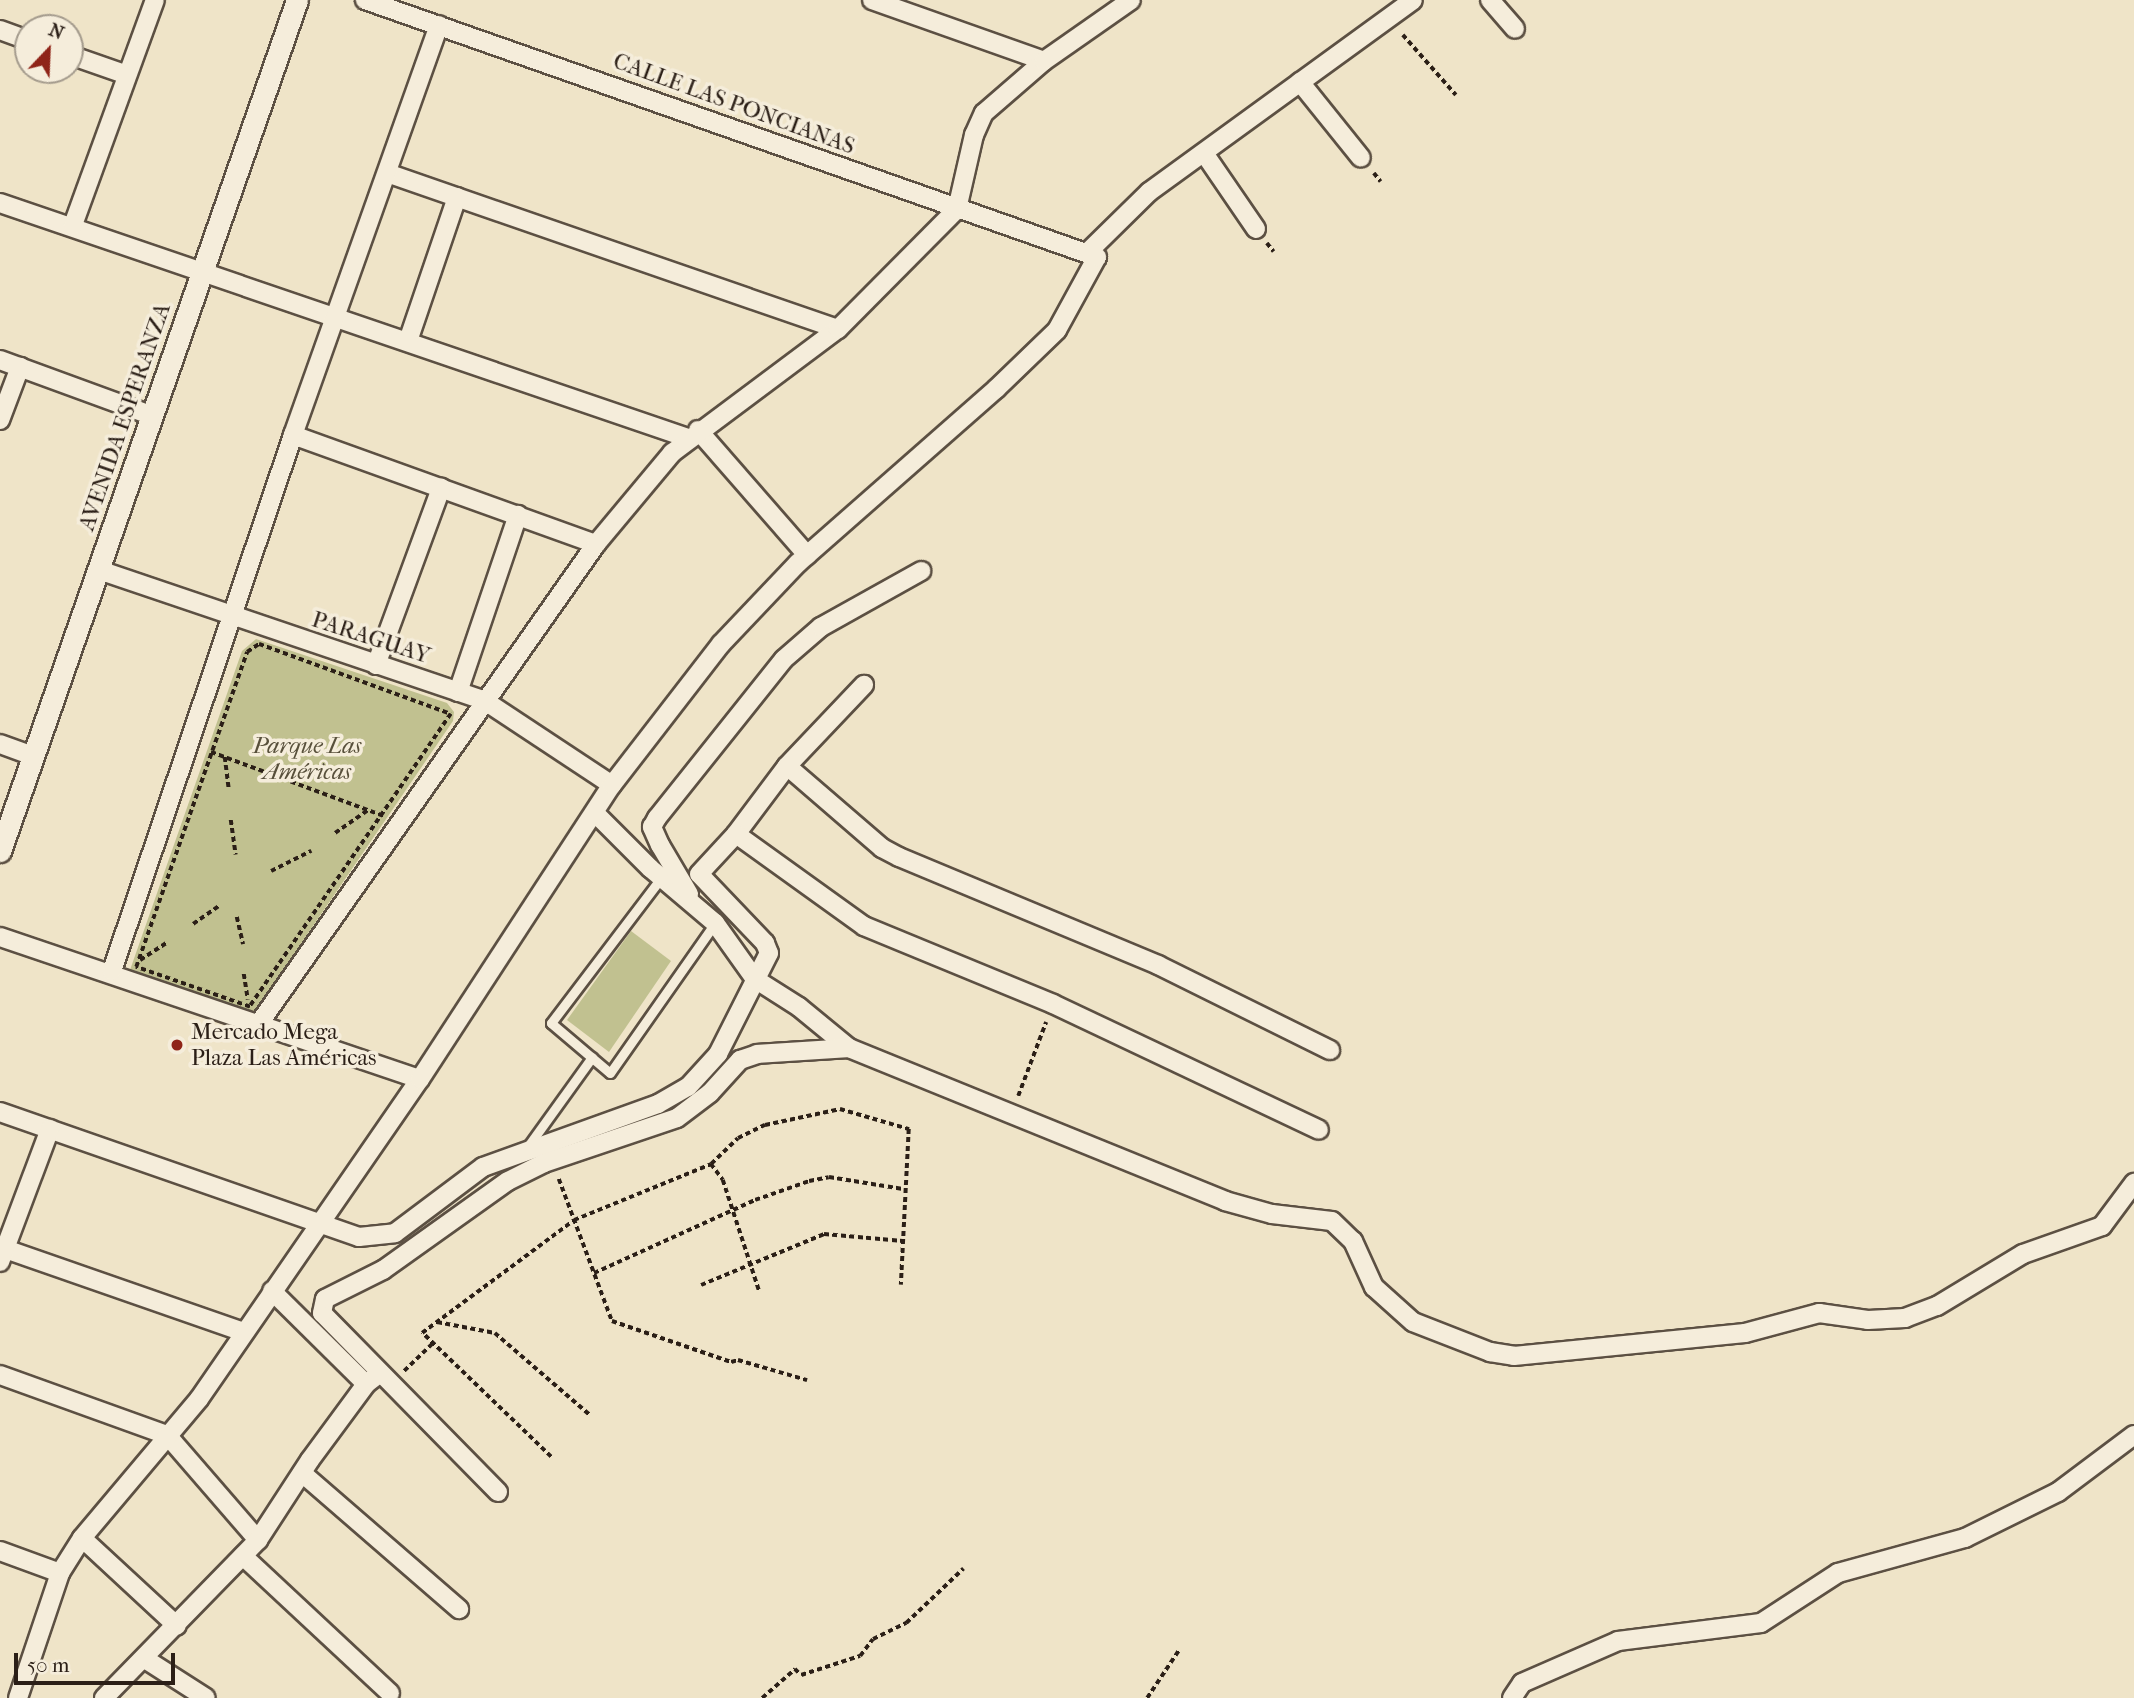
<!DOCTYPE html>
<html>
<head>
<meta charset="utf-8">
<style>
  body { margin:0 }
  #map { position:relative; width:2134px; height:1698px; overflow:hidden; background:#efe4c8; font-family:"IM FELL French Canon",serif }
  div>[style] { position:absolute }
  .green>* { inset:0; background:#c1c190 }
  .path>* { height:3.5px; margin-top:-1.75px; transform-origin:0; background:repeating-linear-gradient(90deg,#2b1f17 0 5px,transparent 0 8.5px) }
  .roads { filter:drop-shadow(2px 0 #5c5043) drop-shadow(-2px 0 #5c5043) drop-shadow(0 2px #5c5043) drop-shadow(0 -2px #5c5043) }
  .service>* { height:9px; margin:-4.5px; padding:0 4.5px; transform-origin:4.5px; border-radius:4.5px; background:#f5eddb }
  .minor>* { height:18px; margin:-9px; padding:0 9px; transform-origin:9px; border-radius:9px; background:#f5eddb }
  .tertiary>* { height:21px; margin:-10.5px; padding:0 10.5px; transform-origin:10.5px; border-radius:10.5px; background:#f5eddb }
  .dots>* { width:19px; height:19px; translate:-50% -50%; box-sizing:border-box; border:4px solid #f5eddb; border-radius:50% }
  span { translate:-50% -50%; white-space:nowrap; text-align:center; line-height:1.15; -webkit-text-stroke:7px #f5eddb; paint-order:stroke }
  .street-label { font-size:23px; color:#2b1f17 }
  .park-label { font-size:23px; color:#58503b; font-style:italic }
  .poi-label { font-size:23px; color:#2b1f17 }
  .left { translate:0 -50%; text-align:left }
  .north { position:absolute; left:14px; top:14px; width:70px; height:70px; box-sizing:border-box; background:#f5eddb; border:2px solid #a49b8d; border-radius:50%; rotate:23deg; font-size:19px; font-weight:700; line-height:28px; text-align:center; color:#2b1f17 }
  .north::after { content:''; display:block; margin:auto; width:24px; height:32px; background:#8f2418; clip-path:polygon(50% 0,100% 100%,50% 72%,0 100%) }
  .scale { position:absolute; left:14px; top:1653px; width:161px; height:32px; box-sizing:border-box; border:4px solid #2b1f17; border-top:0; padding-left:9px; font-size:21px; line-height:24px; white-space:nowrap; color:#2b1f17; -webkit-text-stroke:5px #f5eddb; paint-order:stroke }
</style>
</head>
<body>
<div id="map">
  <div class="green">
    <i style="clip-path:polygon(256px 639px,447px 703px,454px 712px,453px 721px,253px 1014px,130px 970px,242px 651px)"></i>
    <i style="clip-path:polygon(631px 931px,671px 961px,609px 1052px,567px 1020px)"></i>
  </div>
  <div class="path">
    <i style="left:1403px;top:35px;width:80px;rotate:48.5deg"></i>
    <i style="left:1374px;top:173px;width:11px;rotate:52deg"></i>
    <i style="left:1267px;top:243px;width:11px;rotate:52deg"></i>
    <i style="left:259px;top:644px;width:204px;rotate:20deg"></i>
    <i style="left:451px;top:714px;width:355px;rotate:124.5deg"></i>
    <i style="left:250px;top:1007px;width:121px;rotate:-160.7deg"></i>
    <i style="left:136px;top:967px;width:334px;rotate:-70.6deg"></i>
    <i style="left:247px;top:652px;width:14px;rotate:-34deg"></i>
    <i style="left:211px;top:752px;width:184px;rotate:20.3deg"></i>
    <i style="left:225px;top:757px;width:32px;rotate:83deg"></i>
    <i style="left:231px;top:820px;width:35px;rotate:82deg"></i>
    <i style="left:335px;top:833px;width:40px;rotate:-34.9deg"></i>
    <i style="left:271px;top:871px;width:45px;rotate:-26.6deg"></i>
    <i style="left:237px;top:917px;width:28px;rotate:77deg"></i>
    <i style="left:193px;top:924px;width:32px;rotate:-35deg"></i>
    <i style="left:140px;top:960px;width:33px;rotate:-33deg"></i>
    <i style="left:244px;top:974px;width:26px;rotate:81deg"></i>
    <i style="left:1018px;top:1096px;width:79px;rotate:-69.3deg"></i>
    <i style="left:711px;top:1164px;width:20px;rotate:53deg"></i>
    <i style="left:723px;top:1180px;width:116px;rotate:71.9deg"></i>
    <i style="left:559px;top:1179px;width:152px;rotate:69.5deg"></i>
    <i style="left:612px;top:1321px;width:126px;rotate:19deg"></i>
    <i style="left:731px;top:1362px;width:7px;rotate:-16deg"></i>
    <i style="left:738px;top:1360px;width:72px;rotate:16.2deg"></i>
    <i style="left:594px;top:1273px;width:177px;rotate:-24.4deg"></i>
    <i style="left:755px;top:1200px;width:57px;rotate:-19.4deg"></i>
    <i style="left:809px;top:1181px;width:20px;rotate:-11deg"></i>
    <i style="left:829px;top:1177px;width:75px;rotate:9.2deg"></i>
    <i style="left:701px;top:1285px;width:133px;rotate:-22.5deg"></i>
    <i style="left:824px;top:1234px;width:79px;rotate:5.1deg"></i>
    <i style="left:437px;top:1322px;width:59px;rotate:10.7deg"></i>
    <i style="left:495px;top:1333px;width:125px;rotate:40.8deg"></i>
    <i style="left:404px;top:1371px;width:40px;rotate:-44deg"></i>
    <i style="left:551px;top:1457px;width:179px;rotate:-136.1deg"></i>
    <i style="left:422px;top:1333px;width:189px;rotate:-36.6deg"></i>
    <i style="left:574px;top:1220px;width:148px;rotate:-22.2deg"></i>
    <i style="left:711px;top:1164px;width:37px;rotate:-44deg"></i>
    <i style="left:738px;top:1138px;width:30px;rotate:-26deg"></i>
    <i style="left:765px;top:1125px;width:77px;rotate:-12deg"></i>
    <i style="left:840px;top:1109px;width:72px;rotate:16.2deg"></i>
    <i style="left:909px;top:1129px;width:156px;rotate:92.9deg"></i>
    <i style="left:762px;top:1698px;width:44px;rotate:-41.3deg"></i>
    <i style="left:795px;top:1669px;width:8px;rotate:45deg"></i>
    <i style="left:801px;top:1675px;width:62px;rotate:-17.9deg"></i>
    <i style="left:860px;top:1656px;width:21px;rotate:-53deg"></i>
    <i style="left:873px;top:1639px;width:37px;rotate:-26deg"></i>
    <i style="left:906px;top:1623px;width:79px;rotate:-43.5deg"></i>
    <i style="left:1147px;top:1698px;width:58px;rotate:-56.3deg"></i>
  </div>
  <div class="roads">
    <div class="service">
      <i style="left:661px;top:878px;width:182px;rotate:127.2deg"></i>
      <i style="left:551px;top:1023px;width:77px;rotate:40.3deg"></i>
      <i style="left:610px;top:1073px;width:183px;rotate:-55deg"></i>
      <i style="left:526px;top:1149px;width:113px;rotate:-54.3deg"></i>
    </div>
    <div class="minor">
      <i style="left:872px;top:0;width:182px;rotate:19.5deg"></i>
      <i style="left:1490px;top:0;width:38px;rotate:49deg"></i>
      <i style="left:0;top:30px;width:30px;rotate:20deg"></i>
      <i style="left:70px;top:55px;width:60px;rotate:19.3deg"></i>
      <i style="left:1300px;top:82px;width:97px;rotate:51.2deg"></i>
      <i style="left:1204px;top:153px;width:92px;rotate:55.6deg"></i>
      <i style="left:387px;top:173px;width:477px;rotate:19.1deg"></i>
      <i style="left:0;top:203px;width:727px;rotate:18.86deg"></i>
      <i style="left:73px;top:225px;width:239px;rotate:-70deg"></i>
      <i style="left:1089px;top:251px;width:84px;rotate:-44.5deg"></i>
      <i style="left:1149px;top:192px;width:326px;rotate:-36deg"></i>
      <i style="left:408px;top:341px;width:152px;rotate:-71.2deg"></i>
      <i style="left:0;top:360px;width:163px;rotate:20.1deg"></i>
      <i style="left:0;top:420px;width:57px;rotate:-69.3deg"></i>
      <i style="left:698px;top:430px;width:166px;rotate:48.9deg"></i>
      <i style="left:293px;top:435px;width:322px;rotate:19.8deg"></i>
      <i style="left:99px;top:570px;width:408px;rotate:18.7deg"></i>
      <i style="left:485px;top:701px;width:152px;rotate:33.5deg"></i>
      <i style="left:376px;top:665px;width:189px;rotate:-69.8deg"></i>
      <i style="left:458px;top:692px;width:187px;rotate:-71.3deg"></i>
      <i style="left:0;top:744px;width:35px;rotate:20deg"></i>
      <i style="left:787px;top:766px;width:125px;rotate:40.8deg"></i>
      <i style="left:882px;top:848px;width:19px;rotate:28deg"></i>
      <i style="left:899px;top:857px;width:281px;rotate:22.6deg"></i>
      <i style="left:1158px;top:965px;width:192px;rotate:26.3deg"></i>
      <i style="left:595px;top:813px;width:78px;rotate:45deg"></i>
      <i style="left:650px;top:868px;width:85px;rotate:40.2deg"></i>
      <i style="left:715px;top:923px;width:69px;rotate:54.5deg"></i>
      <i style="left:755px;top:979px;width:52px;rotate:32.5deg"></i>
      <i style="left:799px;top:1007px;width:65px;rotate:39.4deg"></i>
      <i style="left:849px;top:1048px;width:406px;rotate:22.1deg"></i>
      <i style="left:1225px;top:1201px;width:49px;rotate:15.5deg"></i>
      <i style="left:1272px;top:1214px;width:60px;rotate:6.7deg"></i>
      <i style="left:1332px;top:1221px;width:29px;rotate:44deg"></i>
      <i style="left:1353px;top:1241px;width:51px;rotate:65.5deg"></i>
      <i style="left:1374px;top:1287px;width:52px;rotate:41.9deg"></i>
      <i style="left:1413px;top:1322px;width:83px;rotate:21.3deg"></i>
      <i style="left:1490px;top:1352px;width:24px;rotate:9deg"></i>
      <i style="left:1514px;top:1356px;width:232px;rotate:-5.7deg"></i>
      <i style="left:1745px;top:1333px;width:77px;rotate:-15.1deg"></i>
      <i style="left:1819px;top:1313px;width:49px;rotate:8.1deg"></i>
      <i style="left:1868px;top:1320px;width:37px;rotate:-3deg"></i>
      <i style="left:1905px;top:1318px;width:34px;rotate:-21deg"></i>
      <i style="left:1937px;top:1306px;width:100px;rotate:-31.2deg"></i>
      <i style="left:2023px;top:1254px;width:84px;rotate:-19.5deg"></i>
      <i style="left:2102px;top:1226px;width:54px;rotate:-53.3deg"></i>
      <i style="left:736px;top:834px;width:85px;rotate:-53.1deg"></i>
      <i style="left:787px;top:766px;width:112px;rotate:-46.5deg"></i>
      <i style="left:689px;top:894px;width:57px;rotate:-120.6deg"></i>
      <i style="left:660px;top:845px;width:20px;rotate:-114deg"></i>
      <i style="left:652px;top:827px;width:10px;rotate:-61deg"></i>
      <i style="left:657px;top:818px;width:203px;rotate:-51.4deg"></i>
      <i style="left:784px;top:659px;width:49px;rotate:-40.9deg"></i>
      <i style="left:821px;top:627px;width:115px;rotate:-29.2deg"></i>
      <i style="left:0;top:937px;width:443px;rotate:18.7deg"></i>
      <i style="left:112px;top:971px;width:566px;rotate:-71.34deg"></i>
      <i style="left:293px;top:435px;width:435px;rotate:-70.4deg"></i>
      <i style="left:258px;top:1025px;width:588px;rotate:-54.9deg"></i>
      <i style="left:596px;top:544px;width:119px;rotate:-50.1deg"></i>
      <i style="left:672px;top:453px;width:207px;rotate:-36.8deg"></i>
      <i style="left:838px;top:329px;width:169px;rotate:-45.2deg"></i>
      <i style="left:957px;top:209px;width:76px;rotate:-77.1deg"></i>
      <i style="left:974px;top:135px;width:24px;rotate:-66deg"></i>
      <i style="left:984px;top:113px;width:79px;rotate:-40.9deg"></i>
      <i style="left:1044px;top:61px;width:106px;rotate:-35deg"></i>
      <i style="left:0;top:1112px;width:380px;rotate:19.2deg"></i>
      <i style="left:359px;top:1237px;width:36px;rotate:-6deg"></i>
      <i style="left:395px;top:1233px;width:110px;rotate:-36.9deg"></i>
      <i style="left:483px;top:1167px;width:186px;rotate:-19.8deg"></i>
      <i style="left:658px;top:1104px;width:34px;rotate:-30deg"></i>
      <i style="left:688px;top:1087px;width:45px;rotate:-47.7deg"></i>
      <i style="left:718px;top:1054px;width:113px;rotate:-63.2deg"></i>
      <i style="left:769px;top:953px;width:11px;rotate:-112deg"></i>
      <i style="left:765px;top:943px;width:95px;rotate:-133.7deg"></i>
      <i style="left:699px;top:874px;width:54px;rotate:-47.2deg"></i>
      <i style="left:736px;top:834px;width:158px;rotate:35.7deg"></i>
      <i style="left:864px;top:926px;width:204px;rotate:22.4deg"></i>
      <i style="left:1053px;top:1004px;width:294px;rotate:25.3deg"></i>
      <i style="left:5px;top:1249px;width:252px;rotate:19.2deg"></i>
      <i style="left:0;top:1262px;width:142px;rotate:-69.4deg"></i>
      <i style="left:272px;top:1291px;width:132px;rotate:44.7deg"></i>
      <i style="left:0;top:1375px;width:177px;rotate:19.8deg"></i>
      <i style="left:167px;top:1435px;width:139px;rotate:49.1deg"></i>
      <i style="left:302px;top:1473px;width:208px;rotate:40.9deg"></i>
      <i style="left:498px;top:1492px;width:251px;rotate:-134.5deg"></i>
      <i style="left:322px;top:1313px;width:14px;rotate:-78deg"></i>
      <i style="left:325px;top:1299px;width:65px;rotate:-26.6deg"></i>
      <i style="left:383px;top:1270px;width:153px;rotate:-35.5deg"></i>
      <i style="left:508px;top:1181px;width:40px;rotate:-26.6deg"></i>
      <i style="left:544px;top:1163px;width:140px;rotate:-18.7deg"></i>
      <i style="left:677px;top:1118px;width:41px;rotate:-37.1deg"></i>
      <i style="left:710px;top:1093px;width:45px;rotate:-47.7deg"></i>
      <i style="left:740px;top:1060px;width:18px;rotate:-19deg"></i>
      <i style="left:757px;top:1054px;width:92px;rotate:-3.7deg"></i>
      <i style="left:82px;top:1538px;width:129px;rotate:42.8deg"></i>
      <i style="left:0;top:1551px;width:64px;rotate:20.1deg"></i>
      <i style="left:243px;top:1556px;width:201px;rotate:43deg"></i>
      <i style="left:145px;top:1659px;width:72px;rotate:32.6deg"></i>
      <i style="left:18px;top:1698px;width:132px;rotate:-71.4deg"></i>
      <i style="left:60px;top:1573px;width:41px;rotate:-57.8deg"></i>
      <i style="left:82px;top:1538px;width:182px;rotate:-49.9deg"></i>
      <i style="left:199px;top:1399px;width:389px;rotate:-55.4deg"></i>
      <i style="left:420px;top:1079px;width:351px;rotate:-56.9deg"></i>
      <i style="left:612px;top:785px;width:178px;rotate:-52.3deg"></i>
      <i style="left:721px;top:644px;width:112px;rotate:-46.5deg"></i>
      <i style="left:798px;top:563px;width:264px;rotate:-41.3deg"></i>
      <i style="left:996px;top:389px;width:85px;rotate:-44deg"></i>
      <i style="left:1057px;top:330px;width:83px;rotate:-61.3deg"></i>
      <i style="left:1097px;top:257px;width:776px;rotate:-160.65deg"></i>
      <i style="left:104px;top:1698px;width:221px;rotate:-45.7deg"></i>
      <i style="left:258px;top:1540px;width:95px;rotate:-57deg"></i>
      <i style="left:310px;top:1460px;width:94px;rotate:-53.6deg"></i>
      <i style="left:366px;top:1384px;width:16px;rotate:-38deg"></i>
      <i style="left:1512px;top:1698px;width:18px;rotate:-56deg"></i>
      <i style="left:1522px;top:1683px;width:105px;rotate:-23.6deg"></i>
      <i style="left:1618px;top:1641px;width:144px;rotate:-7.2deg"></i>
      <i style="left:1761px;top:1623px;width:92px;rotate:-33deg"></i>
      <i style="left:1838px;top:1573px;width:132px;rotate:-15.4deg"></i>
      <i style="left:1965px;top:1538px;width:104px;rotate:-26.3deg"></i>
      <i style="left:2058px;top:1492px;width:95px;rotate:-36.9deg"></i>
    </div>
    <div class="tertiary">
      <i style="left:0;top:851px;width:901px;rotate:-70.76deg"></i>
    </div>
  </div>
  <div class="dots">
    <i style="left:177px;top:1045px;background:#8f2418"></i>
  </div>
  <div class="street-label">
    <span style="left:734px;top:104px;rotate:20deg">CALLE LAS PONCIANAS</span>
    <span style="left:125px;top:417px;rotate:-71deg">AVENIDA ESPERANZA</span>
    <span style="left:371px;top:638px;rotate:18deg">PARAGUAY</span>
  </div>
  <div class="park-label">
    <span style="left:307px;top:759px">Parque Las<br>Américas</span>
  </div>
  <div class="poi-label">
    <span class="left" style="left:191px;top:1045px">Mercado Mega<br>Plaza Las Américas</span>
  </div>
  <div class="north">N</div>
  <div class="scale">50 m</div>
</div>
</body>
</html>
